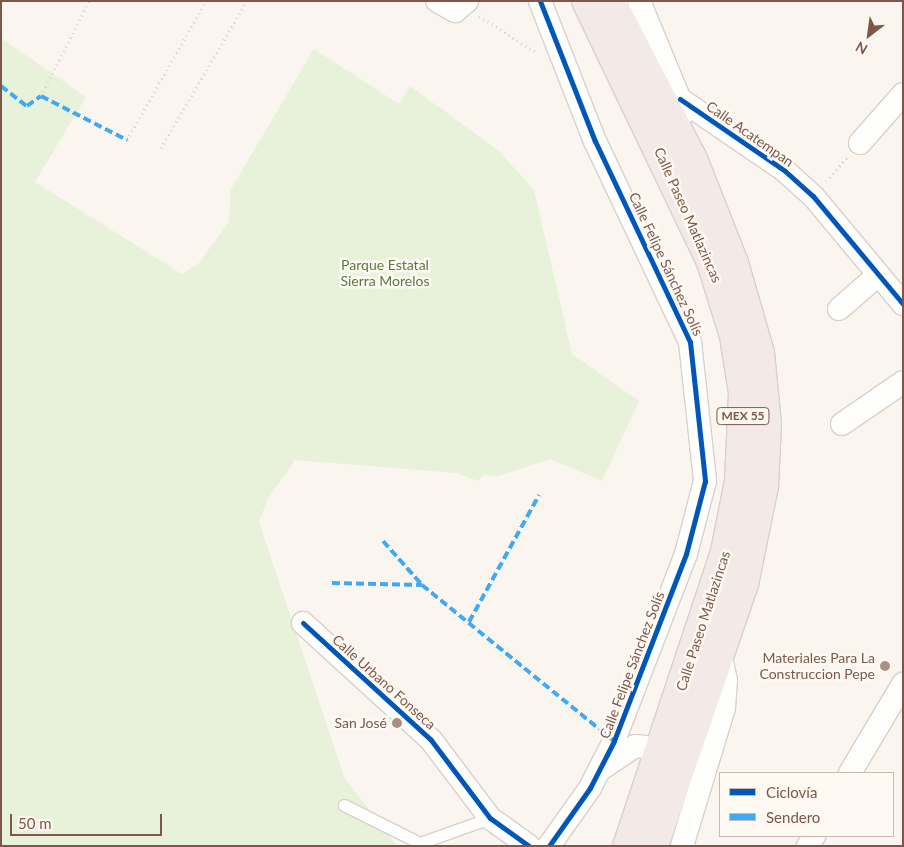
<!DOCTYPE html>
<html>
<head>
<meta charset="utf-8">
<style>
  body { margin:0 }
  #map { position:relative; width:904px; height:847px; overflow:hidden; background:#faf5ef; font-family:Lato,sans-serif }
  div>[style] { position:absolute }
  .green>* { inset:0; background:#e8f1d9 }
  .path>* { height:3px; margin-top:-1.5px; transform-origin:0; background:repeating-linear-gradient(90deg,#ddd3ce 0 1px,transparent 0 5px) }
  .roads { filter:drop-shadow(1px 0 #d9d0cc) drop-shadow(-1px 0 #d9d0cc) drop-shadow(0 1px #d9d0cc) drop-shadow(0 -1px #d9d0cc) }
  .lane>* { height:11px; margin:-5.5px; padding:0 5.5px; transform-origin:5.5px; border-radius:5.5px; background:#fefefd }
  .street>* { height:22px; margin:-11px; padding:0 11px; transform-origin:11px; border-radius:11px; background:#fefefd }
  .highway>* { height:28px; margin:-14px; padding:0 14px; transform-origin:14px; border-radius:14px; background:#f3e9e6 }
  .quiet>* { height:4px; margin-top:-2px; transform-origin:0; background:repeating-linear-gradient(90deg,#3fa9f5 0 8px,transparent 0 12px) }
  .cycleway>* { height:5px; margin:-2.5px; padding:0 2.5px; transform-origin:2.5px; border-radius:2.5px; background:#0057b8 }
  .dots>* { width:14px; height:14px; translate:-50% -50%; box-sizing:border-box; border:2px solid #fff9f3; border-radius:50% }
  span { translate:-50% -50%; white-space:nowrap; text-align:center; line-height:1.15; -webkit-text-stroke:5px #fff9f3; paint-order:stroke }
  .shield-label span { padding:1px 4px; background:#fff9f3; border:1px solid; border-radius:4px; -webkit-text-stroke-width:0 }
  .shield-label { font-size:12px; color:#7d584a; font-weight:700 }
  .street-label { font-size:14px; color:#7d584a }
  .park-label { font-size:14px; color:#567d3e }
  .poi-label { font-size:14px; color:#7d584a }
  .right { translate:-100% -50%; text-align:right }
  .frame { position:absolute; inset:0; border:2px solid #7d584a; pointer-events:none }
  .legend { position:absolute; left:719px; top:772px; width:175px; height:65px; box-sizing:border-box; background:#fff9f3; border:1px solid #cbb9af; margin:0; padding:6px 9px; list-style:none; font-size:15px; color:#7d584a }
  .legend li { display:flex; align-items:center; gap:10px; height:25px }
  .legend b { width:25px; border:1px solid #cbb9af }
  .north { position:absolute; left:844px; top:10px; width:50px; height:50px; -webkit-text-stroke:4px #fff9f3; paint-order:stroke; rotate:210deg; font-size:14px; font-weight:700; line-height:20px; text-align:center; color:#7d584a }
  .north::after { content:''; display:block; margin:auto; width:18px; height:22px; background:#7d584a; clip-path:polygon(50% 0,100% 100%,50% 72%,0 100%) }
  .scale { position:absolute; left:10px; top:814px; width:152px; height:22px; box-sizing:border-box; border:2px solid #7d584a; border-top:0; padding-left:6px; font-size:15px; line-height:18px; white-space:nowrap; color:#7d584a; -webkit-text-stroke:4px #fff9f3; paint-order:stroke }
</style>
</head>
<body>
<div id="map">
  <div class="green">
    <i style="clip-path:polygon(1px 38px,86px 97px,35px 182px,182px 274px,199px 263px,229px 222px,231px 189px,314px 49px,399px 104px,410px 86px,499px 151px,534px 190px,572px 354px,639px 401px,602px 481px,550px 459px,498px 476px,482px 475px,479px 481px,456px 473px,295px 460px,267px 500px,259px 522px,344px 777px,397px 846px,1px 846px)"></i>
  </div>
  <div class="path">
    <i style="left:479px;top:16px;width:69px;rotate:32.5deg"></i>
    <i style="left:41px;top:96px;width:106px;rotate:-63.2deg"></i>
    <i style="left:127px;top:140px;width:160px;rotate:-60.4deg"></i>
    <i style="left:161px;top:148px;width:170px;rotate:-59.7deg"></i>
    <i style="left:826px;top:181px;width:31px;rotate:-48deg"></i>
  </div>
  <div class="roads">
    <div class="lane">
      <i style="left:344px;top:805px;width:85px;rotate:26.6deg"></i>
      <i style="left:420px;top:843px;width:74px;rotate:-19.7deg"></i>
    </div>
    <div class="street">
      <i style="left:437px;top:1px;width:21px;rotate:29deg"></i>
      <i style="left:455px;top:11px;width:16px;rotate:-40deg"></i>
      <i style="left:540px;top:1px;width:150px;rotate:68.6deg"></i>
      <i style="left:595px;top:141px;width:222px;rotate:64.7deg"></i>
      <i style="left:690px;top:342px;width:140px;rotate:83.8deg"></i>
      <i style="left:705px;top:481px;width:75px;rotate:104.6deg"></i>
      <i style="left:686px;top:554px;width:200px;rotate:111.1deg"></i>
      <i style="left:614px;top:741px;width:53px;rotate:117.1deg"></i>
      <i style="left:590px;top:788px;width:71px;rotate:125.3deg"></i>
      <i style="left:639px;top:1px;width:120px;rotate:67.5deg"></i>
      <i style="left:680px;top:99px;width:127px;rotate:34.4deg"></i>
      <i style="left:785px;top:171px;width:38px;rotate:42deg"></i>
      <i style="left:813px;top:196px;width:141px;rotate:50.2deg"></i>
      <i style="left:860px;top:143px;width:65px;rotate:-48.7deg"></i>
      <i style="left:839px;top:309px;width:50px;rotate:-41deg"></i>
      <i style="left:842px;top:424px;width:74px;rotate:-34.5deg"></i>
      <i style="left:303px;top:623px;width:173px;rotate:42.4deg"></i>
      <i style="left:431px;top:740px;width:98px;rotate:52.9deg"></i>
      <i style="left:490px;top:818px;width:48px;rotate:35.7deg"></i>
      <i style="left:604px;top:767px;width:37px;rotate:-34deg"></i>
      <i style="left:635px;top:746px;width:42px;rotate:5.4deg"></i>
      <i style="left:850px;top:773px;width:104px;rotate:-59.2deg"></i>
      <i style="left:682px;top:846px;width:144px;rotate:-73.1deg"></i>
      <i style="left:724px;top:708px;width:28px;rotate:-86deg"></i>
      <i style="left:726px;top:680px;width:28px;rotate:-103deg"></i>
      <i style="left:808px;top:846px;width:12px;rotate:-59deg"></i>
    </div>
    <div class="highway">
      <i style="left:586px;top:1px;width:289px;rotate:64.4deg"></i>
      <i style="left:711px;top:262px;width:77px;rotate:72.7deg"></i>
      <i style="left:734px;top:336px;width:58px;rotate:81deg"></i>
      <i style="left:743px;top:393px;width:88px;rotate:92.6deg"></i>
      <i style="left:739px;top:481px;width:72px;rotate:101.2deg"></i>
      <i style="left:725px;top:552px;width:310px;rotate:108.4deg"></i>
      <i style="left:611px;top:1px;width:178px;rotate:62.6deg"></i>
      <i style="left:693px;top:159px;width:112px;rotate:68.5deg"></i>
      <i style="left:734px;top:263px;width:94px;rotate:73.9deg"></i>
      <i style="left:760px;top:353px;width:72px;rotate:84.4deg"></i>
      <i style="left:767px;top:425px;width:61px;rotate:92.8deg"></i>
      <i style="left:764px;top:486px;width:100px;rotate:101.5deg"></i>
      <i style="left:744px;top:584px;width:277px;rotate:109deg"></i>
    </div>
  </div>
  <div class="quiet">
    <i style="left:1px;top:86px;width:33px;rotate:38deg"></i>
    <i style="left:27px;top:106px;width:17px;rotate:-36deg"></i>
    <i style="left:41px;top:96px;width:97px;rotate:27.1deg"></i>
    <i style="left:383px;top:541px;width:59px;rotate:48.4deg"></i>
    <i style="left:422px;top:585px;width:247px;rotate:39.1deg"></i>
    <i style="left:332px;top:583px;width:90px;rotate:1.3deg"></i>
    <i style="left:469px;top:622px;width:145px;rotate:-61.1deg"></i>
  </div>
  <div class="cycleway">
    <i style="left:540px;top:1px;width:150px;rotate:68.6deg"></i>
    <i style="left:595px;top:141px;width:222px;rotate:64.7deg"></i>
    <i style="left:690px;top:342px;width:140px;rotate:83.8deg"></i>
    <i style="left:705px;top:481px;width:75px;rotate:104.6deg"></i>
    <i style="left:686px;top:554px;width:200px;rotate:111.1deg"></i>
    <i style="left:614px;top:741px;width:53px;rotate:117.1deg"></i>
    <i style="left:590px;top:788px;width:71px;rotate:125.3deg"></i>
    <i style="left:680px;top:99px;width:127px;rotate:34.4deg"></i>
    <i style="left:785px;top:171px;width:38px;rotate:42deg"></i>
    <i style="left:813px;top:196px;width:141px;rotate:50.2deg"></i>
    <i style="left:303px;top:623px;width:173px;rotate:42.4deg"></i>
    <i style="left:431px;top:740px;width:98px;rotate:52.9deg"></i>
    <i style="left:490px;top:818px;width:48px;rotate:35.7deg"></i>
  </div>
  <div class="dots">
    <i style="left:885px;top:666px;background:#a98f84"></i>
    <i style="left:397px;top:723px;background:#a98f84"></i>
  </div>
  <div class="shield-label">
    <span style="left:743px;top:416px">MEX 55</span>
  </div>
  <div class="street-label">
    <span style="left:750px;top:134px;rotate:35deg">Calle Acatempan</span>
    <span style="left:688px;top:215px;rotate:66deg">Calle Paseo Matlazincas</span>
    <span style="left:666px;top:264px;rotate:65deg">Calle Felipe Sánchez Solís</span>
    <span style="left:703px;top:621px;rotate:-72deg">Calle Paseo Matlazincas</span>
    <span style="left:632px;top:665px;rotate:-69deg">Calle Felipe Sánchez Solís</span>
    <span style="left:384px;top:682px;rotate:42deg">Calle Urbano Fonseca</span>
  </div>
  <div class="park-label">
    <span style="left:385px;top:273px">Parque Estatal<br>Sierra Morelos</span>
  </div>
  <div class="poi-label">
    <span class="right" style="left:875px;top:666px">Materiales Para La<br>Construccion Pepe</span>
    <span class="right" style="left:387px;top:723px">San José</span>
  </div>
  <div class="frame"></div>
  <ul class="legend">
  <li><b style="height:6px;background:#0057b8"></b>Ciclovía</li>
  <li><b style="height:6px;background:#3fa9f5"></b>Sendero</li>
  </ul>
  <div class="north">N</div>
  <div class="scale">50 m</div>
</div>
</body>
</html>
